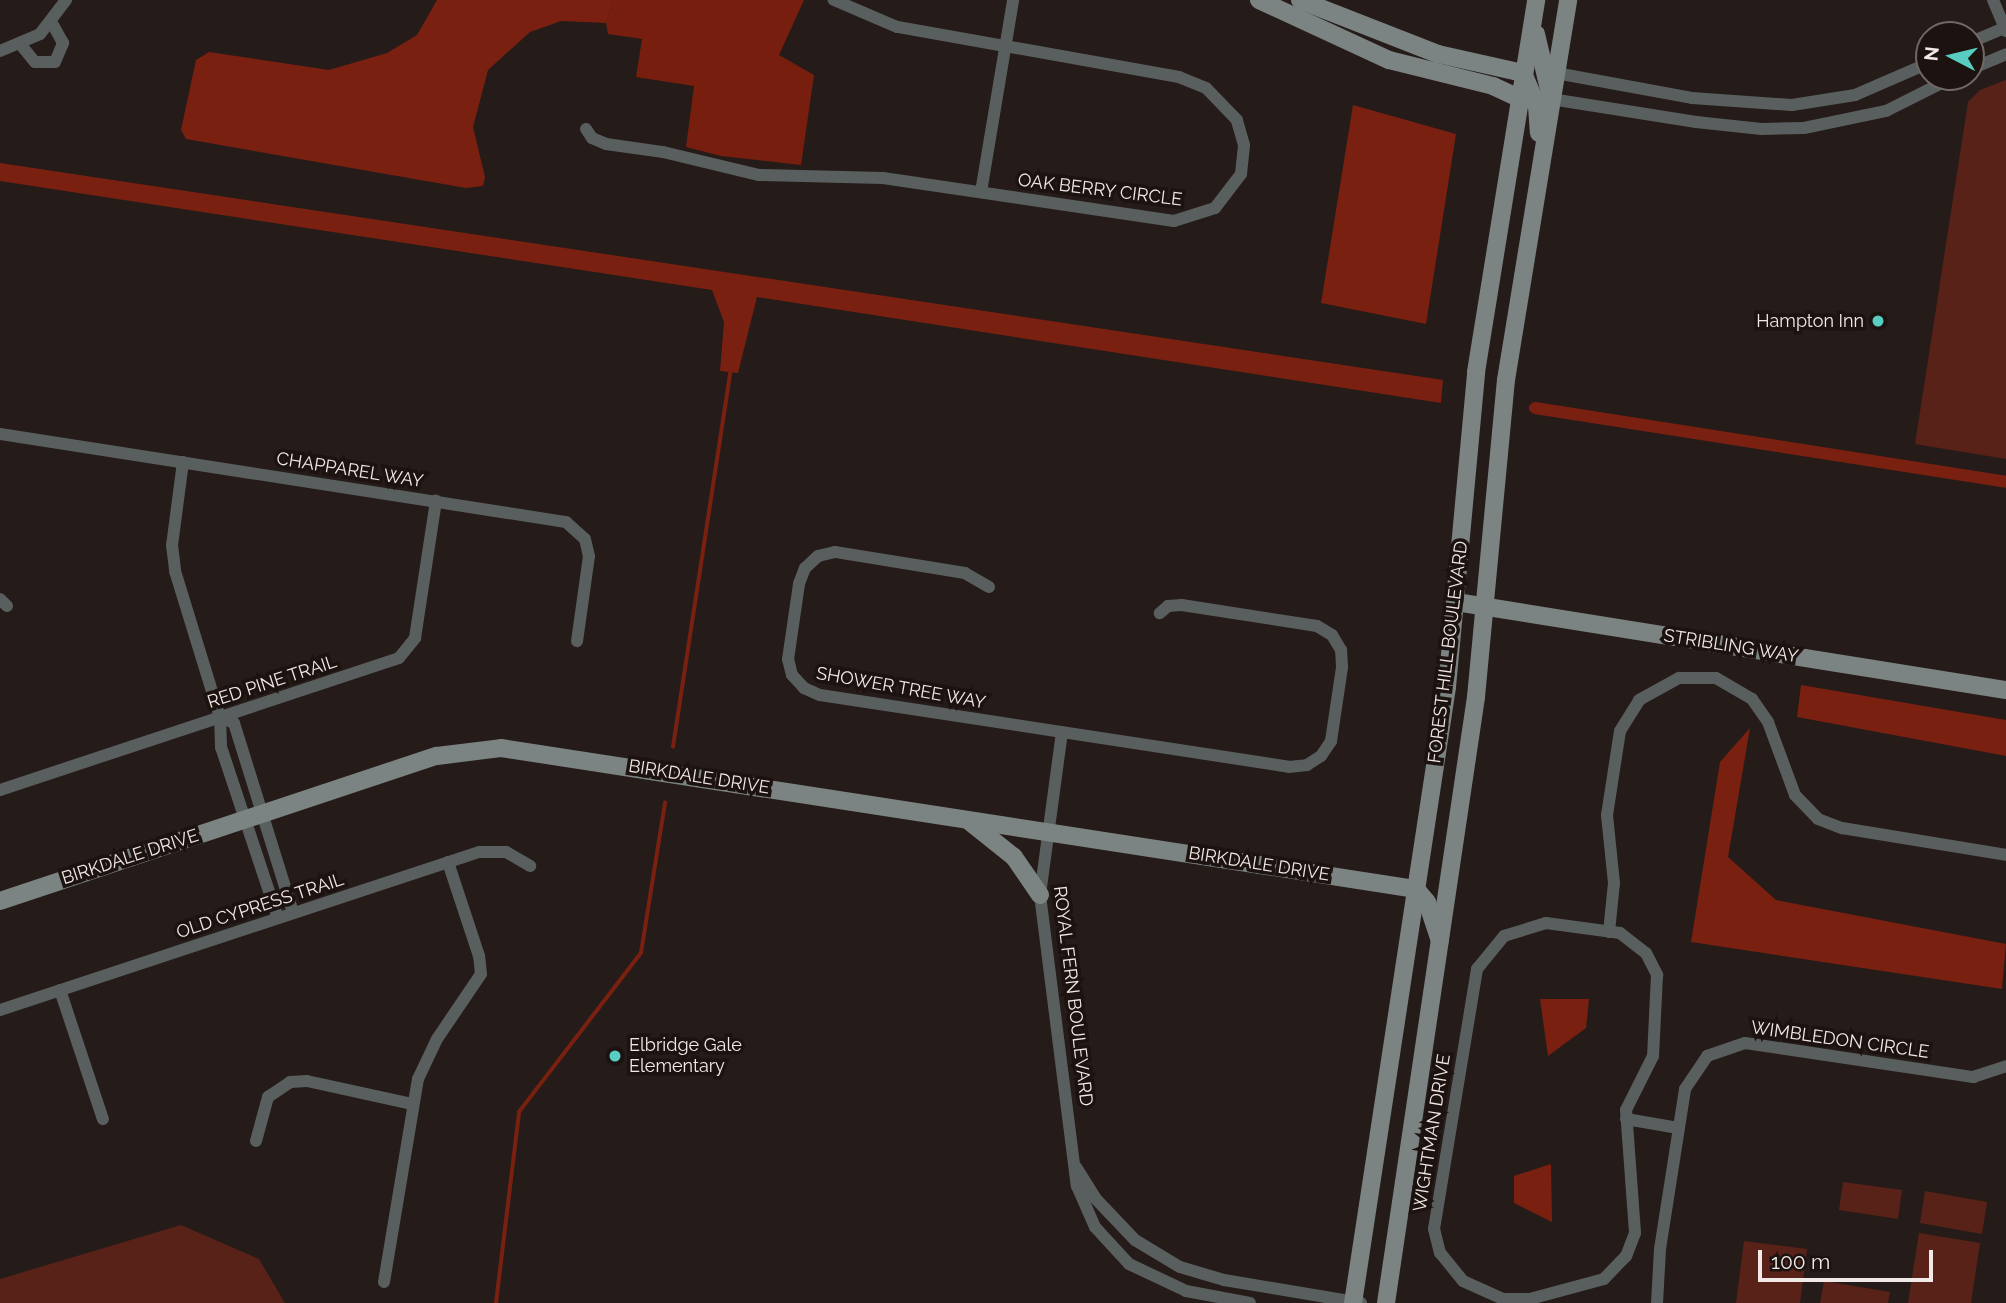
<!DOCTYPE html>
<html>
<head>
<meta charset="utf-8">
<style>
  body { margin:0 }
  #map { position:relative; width:2006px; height:1303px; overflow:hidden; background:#251b19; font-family:Raleway,sans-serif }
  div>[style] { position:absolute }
  .green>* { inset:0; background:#592218 }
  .forest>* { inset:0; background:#781e0e }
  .water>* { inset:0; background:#7a2010 }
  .stream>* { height:3.5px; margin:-1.75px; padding:0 1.75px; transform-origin:1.75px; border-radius:1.75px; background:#7a2010 }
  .canal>* { height:12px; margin:-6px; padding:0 6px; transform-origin:6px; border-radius:6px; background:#7a2010 }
  .street>* { height:12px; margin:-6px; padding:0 6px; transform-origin:6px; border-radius:6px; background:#595f5e }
  .secondary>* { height:18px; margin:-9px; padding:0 9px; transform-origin:9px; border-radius:9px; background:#7b8483 }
  .dots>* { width:19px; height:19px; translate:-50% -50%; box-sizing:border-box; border:4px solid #1c1210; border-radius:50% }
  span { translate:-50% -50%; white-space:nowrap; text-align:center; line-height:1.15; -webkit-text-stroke:7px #1c1210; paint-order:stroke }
  .street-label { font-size:18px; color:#f1e9e7 }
  .poi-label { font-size:18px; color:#f1e9e7 }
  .right { translate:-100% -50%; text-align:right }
  .left { translate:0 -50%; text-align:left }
  .north { position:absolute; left:1915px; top:21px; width:70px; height:70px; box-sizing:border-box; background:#1c1210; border:2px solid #716866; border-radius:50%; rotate:277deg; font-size:19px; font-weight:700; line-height:28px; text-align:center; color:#f1e9e7 }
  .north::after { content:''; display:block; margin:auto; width:24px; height:32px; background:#57cec1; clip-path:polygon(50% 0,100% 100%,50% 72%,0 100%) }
  .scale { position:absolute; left:1758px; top:1250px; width:175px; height:32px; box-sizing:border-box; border:4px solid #f1e9e7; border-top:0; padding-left:9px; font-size:21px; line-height:24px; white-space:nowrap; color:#f1e9e7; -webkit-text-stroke:5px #1c1210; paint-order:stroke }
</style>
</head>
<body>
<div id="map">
  <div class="green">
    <i style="clip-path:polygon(2006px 80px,2006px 459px,1915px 444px,1968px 102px,1980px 90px)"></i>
    <i style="clip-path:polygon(1843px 1182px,1902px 1190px,1898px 1219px,1839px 1210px)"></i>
    <i style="clip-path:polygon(1925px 1191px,1987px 1202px,1982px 1234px,1920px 1223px)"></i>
    <i style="clip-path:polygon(181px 1225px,259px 1259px,285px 1303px,0 1303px,0 1279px)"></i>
    <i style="clip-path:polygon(1919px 1233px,1980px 1243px,1971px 1303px,1908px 1303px)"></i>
    <i style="clip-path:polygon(1744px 1241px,1807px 1249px,1800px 1303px,1736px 1303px)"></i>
    <i style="clip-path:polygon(1824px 1281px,1890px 1292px,1888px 1303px,1820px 1303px)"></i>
  </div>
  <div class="forest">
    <i style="clip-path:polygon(614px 0,804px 0,779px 55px,814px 75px,801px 165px,721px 156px,686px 147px,694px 86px,636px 77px,642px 39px,608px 34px,606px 23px)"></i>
  </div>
  <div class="water">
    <i style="clip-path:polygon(437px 0,614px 0,606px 23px,561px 21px,530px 32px,488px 70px,473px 127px,485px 177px,483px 186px,466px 188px,186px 139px,181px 130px,196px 60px,209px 52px,329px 70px,387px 53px,417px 35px)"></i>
    <i style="clip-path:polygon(1353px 105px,1456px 134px,1426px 324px,1321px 303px)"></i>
    <i style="clip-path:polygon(0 163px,1443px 380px,1441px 403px,757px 297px,738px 373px,720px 371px,724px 322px,712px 290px,0 181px)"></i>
    <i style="clip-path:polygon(1801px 685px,2006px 720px,2006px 756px,1797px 717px)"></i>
    <i style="clip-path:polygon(1750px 728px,1728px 857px,1776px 900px,2006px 944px,2002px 989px,1691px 942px,1720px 762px)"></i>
    <i style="clip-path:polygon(1540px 999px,1589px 999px,1586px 1028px,1548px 1056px)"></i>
    <i style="clip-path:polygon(1551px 1164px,1552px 1222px,1514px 1203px,1514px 1176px)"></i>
  </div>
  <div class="stream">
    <i style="left:673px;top:747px;width:383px;rotate:-81.3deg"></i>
    <i style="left:496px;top:1303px;width:192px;rotate:-83.1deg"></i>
    <i style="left:519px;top:1112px;width:200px;rotate:-52.5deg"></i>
    <i style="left:641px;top:953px;width:152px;rotate:-80.9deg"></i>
  </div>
  <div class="canal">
    <i style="left:1535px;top:408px;width:477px;rotate:8.9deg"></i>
  </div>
  <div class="street">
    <i style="left:1993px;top:0;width:34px;rotate:67deg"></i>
    <i style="left:1971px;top:42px;width:38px;rotate:-23deg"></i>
    <i style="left:21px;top:45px;width:22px;rotate:51deg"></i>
    <i style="left:35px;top:62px;width:20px"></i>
    <i style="left:55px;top:62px;width:21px;rotate:-67deg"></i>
    <i style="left:63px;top:43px;width:23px;rotate:-119deg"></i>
    <i style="left:0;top:51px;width:43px;rotate:-23deg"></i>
    <i style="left:40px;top:34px;width:43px;rotate:-52.6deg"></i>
    <i style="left:1971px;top:69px;width:38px;rotate:-23deg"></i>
    <i style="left:1556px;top:73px;width:138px;rotate:10.4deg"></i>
    <i style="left:1692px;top:98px;width:100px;rotate:4deg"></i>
    <i style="left:1792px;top:105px;width:64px;rotate:-9deg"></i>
    <i style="left:1855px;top:95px;width:81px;rotate:-23.4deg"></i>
    <i style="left:1551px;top:99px;width:147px;rotate:9deg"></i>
    <i style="left:1696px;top:122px;width:66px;rotate:6.1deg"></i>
    <i style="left:1762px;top:129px;width:42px;rotate:-1.4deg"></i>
    <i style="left:1804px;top:128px;width:84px;rotate:-11.7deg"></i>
    <i style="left:1886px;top:111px;width:76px;rotate:-26.6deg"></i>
    <i style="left:586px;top:129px;width:11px;rotate:56deg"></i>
    <i style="left:592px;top:138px;width:15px;rotate:23deg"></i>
    <i style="left:606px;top:144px;width:58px;rotate:8deg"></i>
    <i style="left:663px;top:152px;width:99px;rotate:13.5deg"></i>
    <i style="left:759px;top:175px;width:124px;rotate:1.4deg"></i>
    <i style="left:883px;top:178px;width:294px;rotate:8.4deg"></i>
    <i style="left:1174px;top:221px;width:43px;rotate:-17.6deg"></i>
    <i style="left:1215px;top:208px;width:43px;rotate:-52.6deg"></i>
    <i style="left:1241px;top:174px;width:29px;rotate:-84deg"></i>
    <i style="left:1244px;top:145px;width:26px;rotate:-106deg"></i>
    <i style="left:1237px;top:120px;width:45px;rotate:-134.1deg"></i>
    <i style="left:1206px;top:88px;width:29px;rotate:-158deg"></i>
    <i style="left:1179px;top:77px;width:286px;rotate:-169.9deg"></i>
    <i style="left:897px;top:27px;width:69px;rotate:-156.8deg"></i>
    <i style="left:981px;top:192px;width:195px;rotate:-80.5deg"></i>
    <i style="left:0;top:434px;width:573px;rotate:8.84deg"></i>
    <i style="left:566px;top:522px;width:25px;rotate:42deg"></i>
    <i style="left:585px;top:539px;width:17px;rotate:77deg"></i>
    <i style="left:589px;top:556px;width:86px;rotate:98deg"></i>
    <i style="left:183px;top:462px;width:84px;rotate:97.5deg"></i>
    <i style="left:172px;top:545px;width:26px;rotate:83deg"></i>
    <i style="left:175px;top:571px;width:153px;rotate:72.9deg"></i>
    <i style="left:220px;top:717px;width:30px;rotate:88deg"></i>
    <i style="left:221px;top:747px;width:180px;rotate:71.6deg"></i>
    <i style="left:989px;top:587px;width:28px;rotate:-150deg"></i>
    <i style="left:965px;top:573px;width:132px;rotate:-170.8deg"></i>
    <i style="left:835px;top:552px;width:17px;rotate:167deg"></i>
    <i style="left:818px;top:556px;width:18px;rotate:137deg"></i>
    <i style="left:805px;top:568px;width:17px;rotate:111deg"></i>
    <i style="left:799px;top:584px;width:76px;rotate:98.3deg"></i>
    <i style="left:788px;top:659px;width:16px;rotate:76deg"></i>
    <i style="left:792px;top:675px;width:18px;rotate:47deg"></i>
    <i style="left:804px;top:688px;width:17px;rotate:24deg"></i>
    <i style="left:820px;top:695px;width:474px;rotate:8.7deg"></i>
    <i style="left:1289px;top:767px;width:18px;rotate:-6deg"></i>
    <i style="left:1307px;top:765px;width:17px;rotate:-33deg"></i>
    <i style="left:1321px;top:756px;width:18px;rotate:-56deg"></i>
    <i style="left:1331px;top:741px;width:75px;rotate:-81.5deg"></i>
    <i style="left:1342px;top:667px;width:17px;rotate:-93deg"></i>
    <i style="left:1341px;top:650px;width:17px;rotate:-121deg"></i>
    <i style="left:1332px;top:635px;width:17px;rotate:-149deg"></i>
    <i style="left:1317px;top:626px;width:137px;rotate:-171.2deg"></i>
    <i style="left:1182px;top:605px;width:14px;rotate:176deg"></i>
    <i style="left:1168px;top:606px;width:11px;rotate:139deg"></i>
    <i style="left:0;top:599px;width:10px;rotate:45deg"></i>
    <i style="left:220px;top:717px;width:15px;rotate:23deg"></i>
    <i style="left:234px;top:723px;width:199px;rotate:72.7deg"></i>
    <i style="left:1062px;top:732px;width:164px;rotate:97.7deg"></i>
    <i style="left:1040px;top:895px;width:293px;rotate:82.8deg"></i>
    <i style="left:1077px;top:1186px;width:45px;rotate:66.3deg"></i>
    <i style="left:1095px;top:1227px;width:50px;rotate:47.4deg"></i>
    <i style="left:1129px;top:1264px;width:63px;rotate:25.3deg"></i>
    <i style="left:1186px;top:1291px;width:65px;rotate:10.6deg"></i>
    <i style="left:0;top:790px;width:420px;rotate:-18.3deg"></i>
    <i style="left:399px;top:658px;width:26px;rotate:-51deg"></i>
    <i style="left:415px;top:638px;width:139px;rotate:-81.3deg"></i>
    <i style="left:1546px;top:923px;width:75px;rotate:7.7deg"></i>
    <i style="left:1620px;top:933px;width:33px;rotate:38deg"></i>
    <i style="left:1646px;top:953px;width:25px;rotate:63deg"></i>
    <i style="left:1657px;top:975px;width:81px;rotate:92.8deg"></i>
    <i style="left:1653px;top:1056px;width:60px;rotate:116.6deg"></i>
    <i style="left:1626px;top:1110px;width:123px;rotate:85.8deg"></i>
    <i style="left:1635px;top:1233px;width:25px;rotate:111deg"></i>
    <i style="left:1626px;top:1256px;width:32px;rotate:134deg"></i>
    <i style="left:1604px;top:1279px;width:77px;rotate:164.9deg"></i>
    <i style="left:1530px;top:1299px;width:27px;rotate:180deg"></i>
    <i style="left:1503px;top:1299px;width:44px;rotate:-155.8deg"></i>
    <i style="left:1463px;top:1281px;width:36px;rotate:-129deg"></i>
    <i style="left:1440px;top:1253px;width:25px;rotate:-104deg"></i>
    <i style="left:1434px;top:1229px;width:264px;rotate:-80.6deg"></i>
    <i style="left:1477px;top:969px;width:43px;rotate:-50.7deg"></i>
    <i style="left:1504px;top:936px;width:44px;rotate:-17.2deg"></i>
    <i style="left:1609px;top:932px;width:49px;rotate:-84.2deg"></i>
    <i style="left:1614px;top:883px;width:68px;rotate:-95.9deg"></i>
    <i style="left:1607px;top:815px;width:85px;rotate:-81.2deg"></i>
    <i style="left:1620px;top:731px;width:36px;rotate:-58deg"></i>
    <i style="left:1639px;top:700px;width:46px;rotate:-28.8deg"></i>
    <i style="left:1679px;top:678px;width:37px"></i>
    <i style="left:1716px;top:678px;width:42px;rotate:30.3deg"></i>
    <i style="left:1752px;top:699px;width:28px;rotate:55deg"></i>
    <i style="left:1768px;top:722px;width:78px;rotate:69.7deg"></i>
    <i style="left:1795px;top:795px;width:33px;rotate:46deg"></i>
    <i style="left:1818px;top:819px;width:26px;rotate:21deg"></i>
    <i style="left:1842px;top:828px;width:166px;rotate:9.3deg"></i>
    <i style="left:60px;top:990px;width:136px;rotate:71.6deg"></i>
    <i style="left:0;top:1010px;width:504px;rotate:-18.26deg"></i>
    <i style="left:479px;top:852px;width:27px"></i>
    <i style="left:506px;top:852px;width:28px;rotate:30deg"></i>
    <i style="left:1626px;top:1119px;width:53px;rotate:9.8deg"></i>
    <i style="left:256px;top:1141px;width:46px;rotate:-74.7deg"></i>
    <i style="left:268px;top:1097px;width:27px;rotate:-34deg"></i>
    <i style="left:290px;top:1082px;width:17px;rotate:-3deg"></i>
    <i style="left:307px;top:1081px;width:107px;rotate:12.4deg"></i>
    <i style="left:1076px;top:1167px;width:36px;rotate:58deg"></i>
    <i style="left:1095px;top:1198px;width:58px;rotate:46.4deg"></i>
    <i style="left:1135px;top:1240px;width:52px;rotate:31deg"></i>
    <i style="left:1180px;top:1267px;width:46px;rotate:16.5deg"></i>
    <i style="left:1224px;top:1280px;width:139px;rotate:9.5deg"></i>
    <i style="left:384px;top:1282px;width:206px;rotate:-80.5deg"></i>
    <i style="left:418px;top:1079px;width:44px;rotate:-64.6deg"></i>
    <i style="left:437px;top:1039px;width:78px;rotate:-55.9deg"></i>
    <i style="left:481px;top:974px;width:18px;rotate:-96deg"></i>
    <i style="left:479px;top:956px;width:99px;rotate:-108.3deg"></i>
    <i style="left:1657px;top:1303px;width:54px;rotate:-86.8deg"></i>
    <i style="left:1660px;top:1249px;width:162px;rotate:-81.1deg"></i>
    <i style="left:1685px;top:1089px;width:40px;rotate:-56deg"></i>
    <i style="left:1707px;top:1056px;width:40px;rotate:-18.9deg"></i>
    <i style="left:1745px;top:1043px;width:231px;rotate:8.5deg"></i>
    <i style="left:1973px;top:1077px;width:35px;rotate:-18deg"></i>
  </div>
  <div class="secondary">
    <i style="left:1259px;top:0;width:143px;rotate:24.8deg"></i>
    <i style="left:1389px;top:60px;width:107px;rotate:14deg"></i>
    <i style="left:1493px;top:86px;width:29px;rotate:25deg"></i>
    <i style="left:1300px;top:0;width:148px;rotate:21.4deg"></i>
    <i style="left:1438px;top:54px;width:87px;rotate:12.6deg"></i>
    <i style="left:1536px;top:34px;width:66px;rotate:76.8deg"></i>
    <i style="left:1523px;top:73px;width:36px;rotate:67deg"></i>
    <i style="left:1537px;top:106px;width:27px;rotate:86deg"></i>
    <i style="left:1456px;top:602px;width:557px;rotate:9.09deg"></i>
    <i style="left:970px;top:822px;width:56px;rotate:38.5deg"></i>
    <i style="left:1014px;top:857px;width:46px;rotate:55.6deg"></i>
    <i style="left:0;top:901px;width:460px;rotate:-18.4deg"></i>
    <i style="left:437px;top:756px;width:64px;rotate:-7.1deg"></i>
    <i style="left:501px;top:748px;width:926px;rotate:8.76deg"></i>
    <i style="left:1416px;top:889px;width:17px;rotate:50deg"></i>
    <i style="left:1427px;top:902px;width:41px;rotate:71.6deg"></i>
    <i style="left:1353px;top:1303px;width:623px;rotate:-81.32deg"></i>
    <i style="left:1447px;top:687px;width:316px;rotate:-84.7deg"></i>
    <i style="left:1476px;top:372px;width:377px;rotate:-80.8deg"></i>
    <i style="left:1386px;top:1303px;width:613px;rotate:-81.55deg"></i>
    <i style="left:1476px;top:697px;width:318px;rotate:-84.6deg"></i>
    <i style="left:1506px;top:380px;width:385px;rotate:-80.7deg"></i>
  </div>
  <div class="dots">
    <i style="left:1878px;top:321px;background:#57cec1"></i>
    <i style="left:615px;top:1056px;background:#57cec1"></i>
  </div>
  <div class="street-label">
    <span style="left:1100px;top:190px;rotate:7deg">OAK BERRY CIRCLE</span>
    <span style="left:350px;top:470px;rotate:9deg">CHAPPAREL WAY</span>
    <span style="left:1731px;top:646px;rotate:9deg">STRIBLING WAY</span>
    <span style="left:1448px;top:652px;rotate:-83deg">FOREST HILL BOULEVARD</span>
    <span style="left:272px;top:682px;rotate:-18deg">RED PINE TRAIL</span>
    <span style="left:901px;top:688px;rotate:10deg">SHOWER TREE WAY</span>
    <span style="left:699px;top:777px;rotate:9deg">BIRKDALE DRIVE</span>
    <span style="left:130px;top:857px;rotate:-18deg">BIRKDALE DRIVE</span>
    <span style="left:1259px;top:864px;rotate:9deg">BIRKDALE DRIVE</span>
    <span style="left:260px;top:906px;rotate:-18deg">OLD CYPRESS TRAIL</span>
    <span style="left:1073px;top:996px;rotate:83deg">ROYAL FERN BOULEVARD</span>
    <span style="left:1840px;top:1040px;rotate:8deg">WIMBLEDON CIRCLE</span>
    <span style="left:1432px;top:1133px;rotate:-81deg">WIGHTMAN DRIVE</span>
  </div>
  <div class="poi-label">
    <span class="right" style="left:1864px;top:321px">Hampton Inn</span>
    <span class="left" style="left:629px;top:1056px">Elbridge Gale<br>Elementary</span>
  </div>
  <div class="north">N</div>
  <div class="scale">100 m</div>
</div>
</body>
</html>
